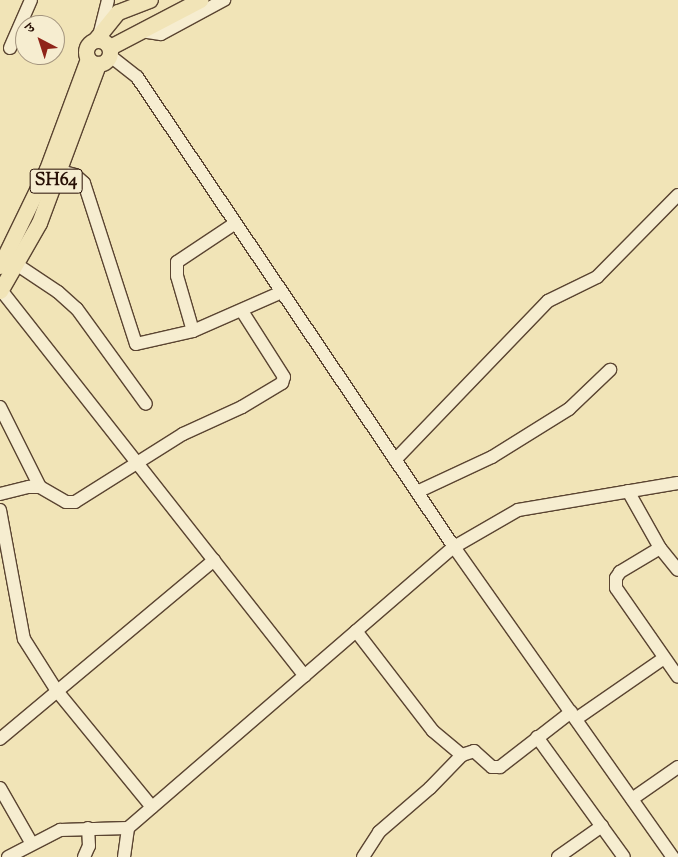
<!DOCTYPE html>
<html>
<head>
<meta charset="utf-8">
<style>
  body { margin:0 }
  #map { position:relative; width:678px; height:857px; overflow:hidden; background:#f1e4b7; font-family:"Sorts Mill Goudy","Noto Serif Devanagari",serif }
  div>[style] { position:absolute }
  .roads { filter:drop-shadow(1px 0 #5a4431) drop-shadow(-1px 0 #5a4431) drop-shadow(0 1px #5a4431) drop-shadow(0 -1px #5a4431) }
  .minor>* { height:12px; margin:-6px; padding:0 6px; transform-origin:6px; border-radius:6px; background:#f6edd0 }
  .major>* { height:15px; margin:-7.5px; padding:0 7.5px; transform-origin:7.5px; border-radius:7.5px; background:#f1e4b7 }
  .major>.ring { margin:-7.5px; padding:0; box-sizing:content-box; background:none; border:15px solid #f1e4b7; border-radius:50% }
  span { translate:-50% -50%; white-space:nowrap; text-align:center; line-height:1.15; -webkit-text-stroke:4px #f6edd0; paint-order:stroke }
  .shield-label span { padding:1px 4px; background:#f6edd0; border:1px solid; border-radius:4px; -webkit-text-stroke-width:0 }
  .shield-label { font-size:18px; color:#270f04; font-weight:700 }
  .north { position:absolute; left:15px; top:15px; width:50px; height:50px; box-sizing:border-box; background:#f6edd0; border:1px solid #a3947e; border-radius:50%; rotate:320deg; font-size:14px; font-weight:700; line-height:20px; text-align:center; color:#270f04 }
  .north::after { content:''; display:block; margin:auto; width:18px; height:22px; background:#8f2418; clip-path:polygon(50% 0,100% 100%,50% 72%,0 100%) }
</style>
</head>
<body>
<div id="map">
  <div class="roads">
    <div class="minor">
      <i style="left:141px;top:31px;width:20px;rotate:9deg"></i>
      <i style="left:161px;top:34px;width:72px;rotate:-28.4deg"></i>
      <i style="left:100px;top:32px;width:33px;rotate:-76deg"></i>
      <i style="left:10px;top:48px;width:52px;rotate:-66.4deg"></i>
      <i style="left:109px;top:55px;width:36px;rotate:38deg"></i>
      <i style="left:137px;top:77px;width:567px;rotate:56deg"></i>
      <i style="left:454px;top:547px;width:380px;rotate:54.8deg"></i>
      <i style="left:60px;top:171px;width:16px;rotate:15deg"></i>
      <i style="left:75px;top:175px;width:12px;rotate:42deg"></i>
      <i style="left:84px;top:183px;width:169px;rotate:72.1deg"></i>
      <i style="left:136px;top:344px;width:58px;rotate:-12.8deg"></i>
      <i style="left:193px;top:331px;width:97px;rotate:-23.7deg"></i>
      <i style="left:16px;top:264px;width:50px;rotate:33.7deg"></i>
      <i style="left:58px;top:292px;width:25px;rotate:42deg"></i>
      <i style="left:77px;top:309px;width:117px;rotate:54deg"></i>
      <i style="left:1px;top:290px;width:491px;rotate:51.8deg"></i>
      <i style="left:193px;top:331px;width:57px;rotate:-106.2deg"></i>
      <i style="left:177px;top:276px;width:14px;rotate:-90deg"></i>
      <i style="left:177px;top:262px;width:69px;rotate:-33.7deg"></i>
      <i style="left:0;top:407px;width:89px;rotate:63.4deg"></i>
      <i style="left:395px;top:460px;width:221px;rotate:-46.1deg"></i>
      <i style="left:548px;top:301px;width:55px;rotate:-26.1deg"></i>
      <i style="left:597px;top:277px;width:115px;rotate:-45.4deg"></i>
      <i style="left:628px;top:491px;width:65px;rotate:60.7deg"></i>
      <i style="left:660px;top:548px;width:28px;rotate:51deg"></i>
      <i style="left:417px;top:492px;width:83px;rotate:-25deg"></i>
      <i style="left:492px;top:457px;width:91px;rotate:-31.9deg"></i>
      <i style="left:569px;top:409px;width:57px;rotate:-43.6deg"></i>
      <i style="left:0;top:494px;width:30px;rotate:-14deg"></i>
      <i style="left:29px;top:487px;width:11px"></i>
      <i style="left:40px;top:487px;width:30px;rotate:30deg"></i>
      <i style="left:66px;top:502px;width:9px"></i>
      <i style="left:75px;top:502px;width:128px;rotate:-32.2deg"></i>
      <i style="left:183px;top:434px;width:65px;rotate:-24.6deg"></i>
      <i style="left:242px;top:407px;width:47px;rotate:-31deg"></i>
      <i style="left:282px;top:383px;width:6px;rotate:-72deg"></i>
      <i style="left:284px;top:377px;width:78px;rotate:-122.5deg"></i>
      <i style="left:0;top:510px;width:131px;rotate:79.5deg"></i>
      <i style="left:24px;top:639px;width:62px;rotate:57.6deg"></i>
      <i style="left:57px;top:691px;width:150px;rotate:50.7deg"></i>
      <i style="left:660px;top:548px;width:47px;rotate:149deg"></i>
      <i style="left:620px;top:572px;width:7px;rotate:124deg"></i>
      <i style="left:616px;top:578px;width:10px;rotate:90deg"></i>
      <i style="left:616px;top:588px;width:108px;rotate:55.1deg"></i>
      <i style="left:356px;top:631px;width:126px;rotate:52.4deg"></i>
      <i style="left:433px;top:731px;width:38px;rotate:40deg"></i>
      <i style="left:576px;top:719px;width:107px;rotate:-34.7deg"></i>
      <i style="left:537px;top:737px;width:148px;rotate:54.1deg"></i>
      <i style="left:0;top:739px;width:279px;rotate:-39.9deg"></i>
      <i style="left:0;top:788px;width:64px;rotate:60.3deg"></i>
      <i style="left:632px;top:799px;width:56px;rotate:-34.8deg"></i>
      <i style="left:8px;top:857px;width:59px;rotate:-27.4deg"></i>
      <i style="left:60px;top:830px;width:68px;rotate:-1.7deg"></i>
      <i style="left:84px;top:857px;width:12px;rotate:-66deg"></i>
      <i style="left:89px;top:846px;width:18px;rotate:-93deg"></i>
      <i style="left:124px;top:857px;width:29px;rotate:-82deg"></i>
      <i style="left:128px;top:828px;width:430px;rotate:-40.8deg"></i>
      <i style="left:454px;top:547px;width:74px;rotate:-30deg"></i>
      <i style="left:518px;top:510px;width:162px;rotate:-9.6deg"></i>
      <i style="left:363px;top:857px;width:30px;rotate:-57deg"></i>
      <i style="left:379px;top:832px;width:67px;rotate:-40.8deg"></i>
      <i style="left:430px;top:788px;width:46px;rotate:-45.9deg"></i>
      <i style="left:462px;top:755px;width:13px;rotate:-18deg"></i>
      <i style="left:474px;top:751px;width:24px;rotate:42deg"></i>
      <i style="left:492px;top:767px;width:8px"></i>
      <i style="left:500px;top:767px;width:90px;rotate:-37.8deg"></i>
      <i style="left:558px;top:857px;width:54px;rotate:-35.2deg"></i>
    </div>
    <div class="major">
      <i class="ring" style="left:86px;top:40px;width:9px;height:9px"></i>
      <i style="left:95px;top:40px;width:36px;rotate:-51deg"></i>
      <i style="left:118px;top:12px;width:34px;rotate:-21deg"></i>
      <i style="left:110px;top:47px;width:102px;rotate:-27.6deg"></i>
      <i style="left:0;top:266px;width:108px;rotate:-64.1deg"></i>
      <i style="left:47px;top:169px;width:117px;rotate:-69.6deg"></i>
      <i style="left:0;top:291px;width:78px;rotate:-60.2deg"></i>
      <i style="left:39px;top:223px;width:170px;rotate:-69.6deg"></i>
    </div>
  </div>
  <div class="shield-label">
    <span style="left:56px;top:181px">SH64</span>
  </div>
  <div class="north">उ</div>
</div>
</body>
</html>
